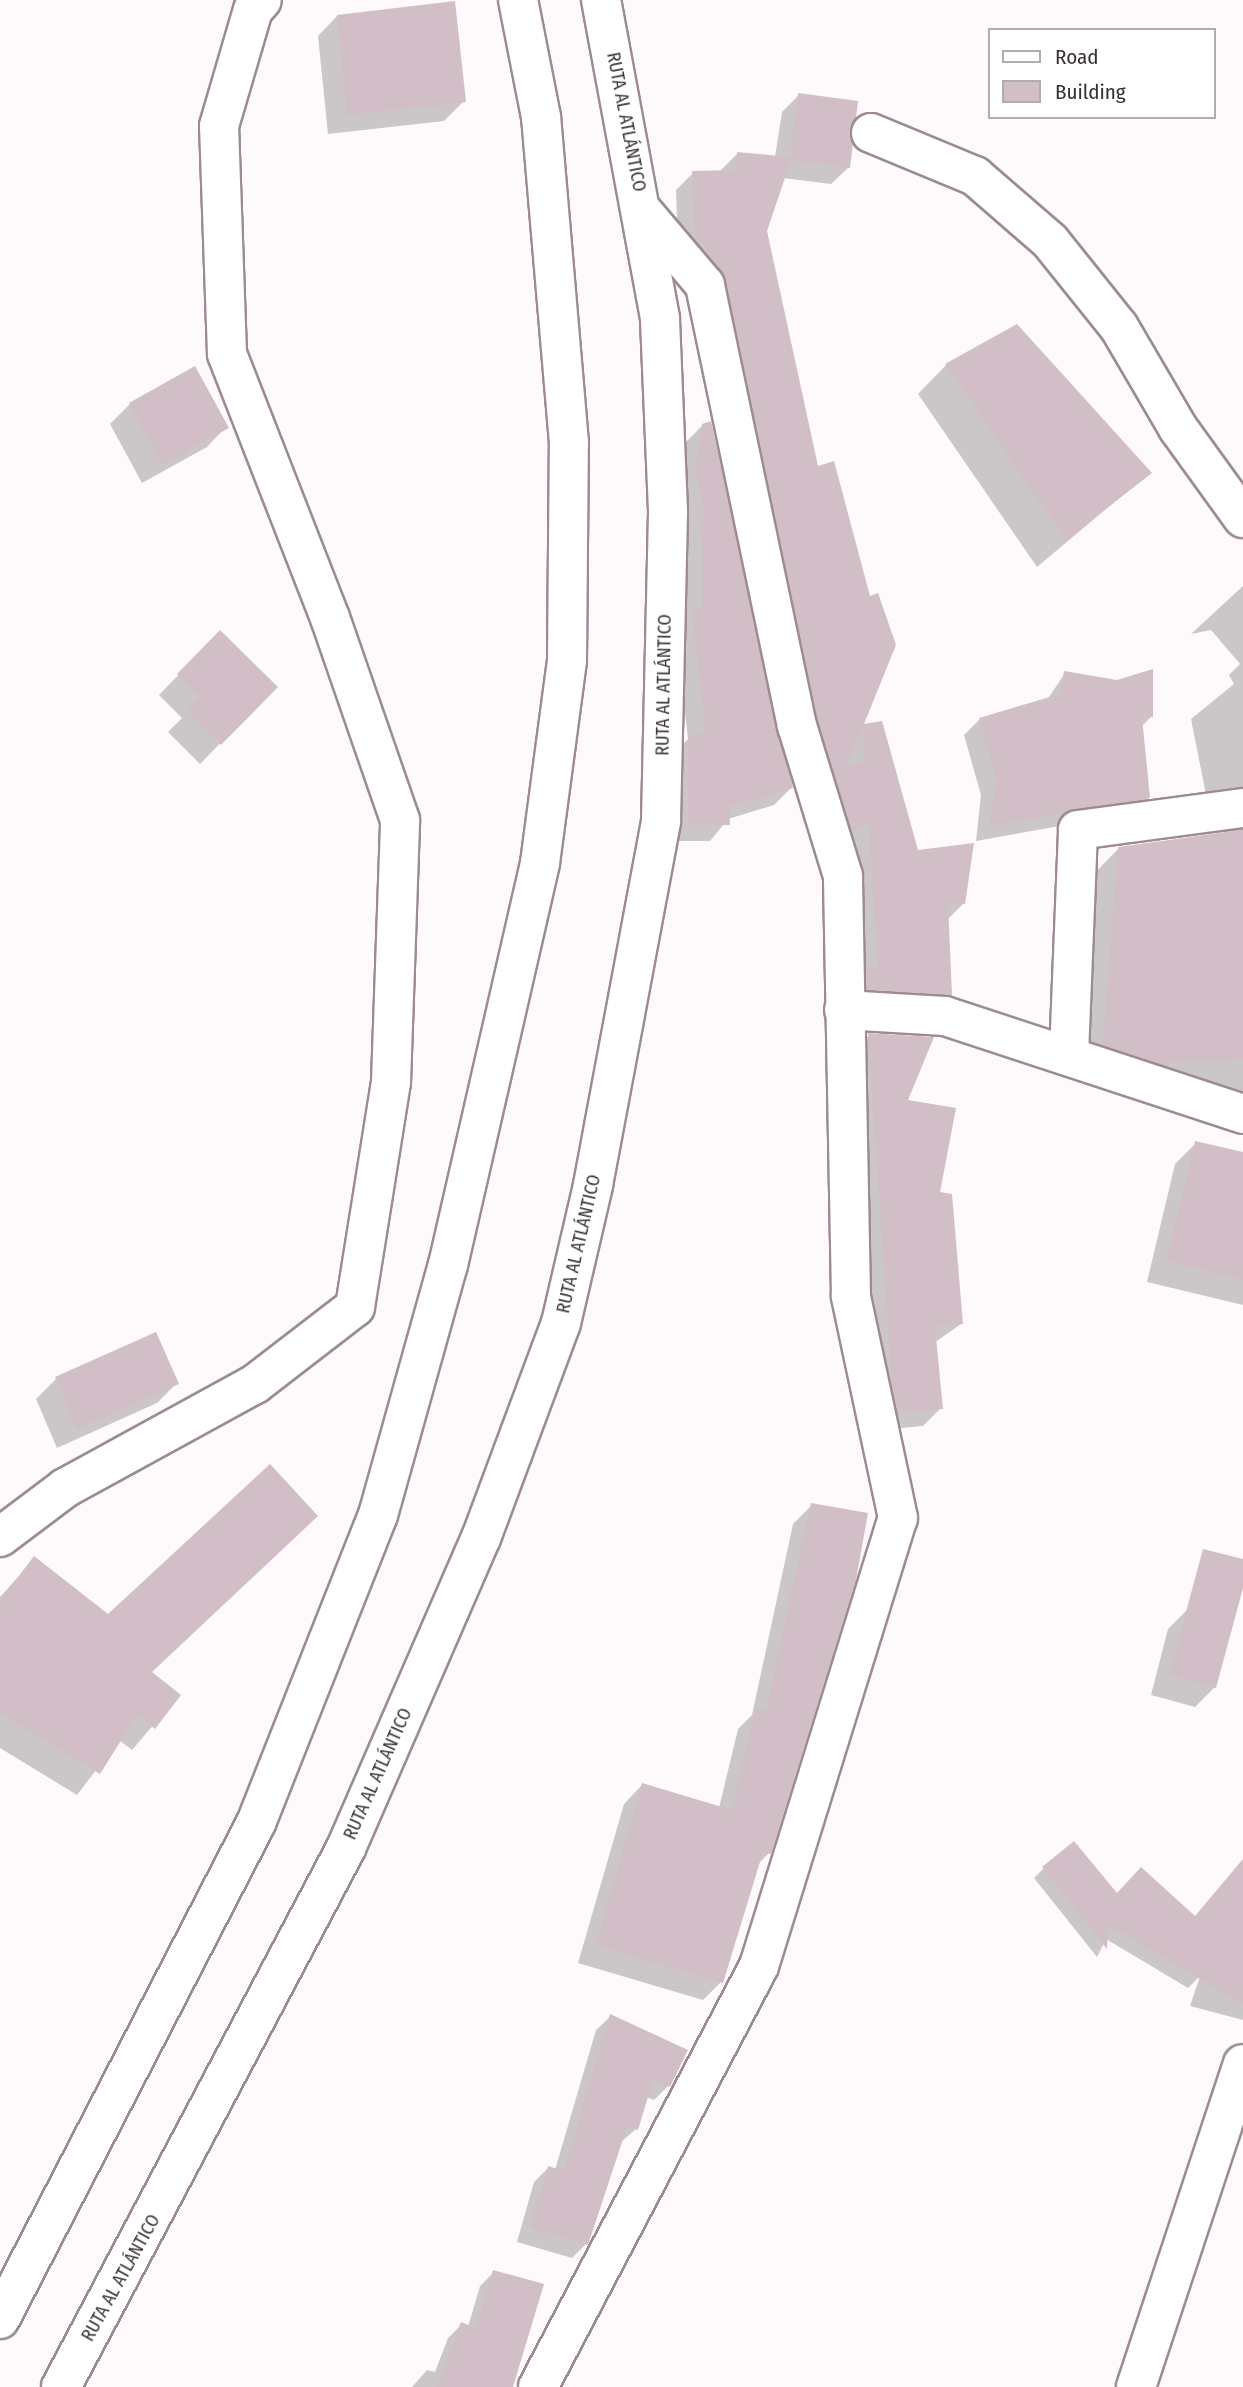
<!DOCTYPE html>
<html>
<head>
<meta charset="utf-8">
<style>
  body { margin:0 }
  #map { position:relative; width:1243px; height:2387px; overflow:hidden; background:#fef9fa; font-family:"Fira Sans Condensed",sans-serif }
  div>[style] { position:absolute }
  .shadow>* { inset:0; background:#0003 }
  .building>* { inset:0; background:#d1bec6 }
  .roads { filter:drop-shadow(2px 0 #9e8c8d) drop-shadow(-2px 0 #9e8c8d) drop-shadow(0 2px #9e8c8d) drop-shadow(0 -2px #9e8c8d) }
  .minor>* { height:38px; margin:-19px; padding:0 19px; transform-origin:19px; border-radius:19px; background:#fff }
  .highway>* { height:38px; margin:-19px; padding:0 19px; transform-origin:19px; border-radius:19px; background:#fff }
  span { translate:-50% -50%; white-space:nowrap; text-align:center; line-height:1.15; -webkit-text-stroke:5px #fff; paint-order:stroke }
  .street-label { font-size:18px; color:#393132 }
  .legend { position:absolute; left:988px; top:28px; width:228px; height:91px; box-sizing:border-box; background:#fff; border:2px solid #b0adad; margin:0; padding:9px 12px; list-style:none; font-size:21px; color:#393132 }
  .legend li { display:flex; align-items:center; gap:14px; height:35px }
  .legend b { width:35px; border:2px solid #b0adad }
</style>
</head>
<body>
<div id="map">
  <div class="shadow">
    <i style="clip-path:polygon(337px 16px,464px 101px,444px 121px,328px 134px,318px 36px)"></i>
    <i style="clip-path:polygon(799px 95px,849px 167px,831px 184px,783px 178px,765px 231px,861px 726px,880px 723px,916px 852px,963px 904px,947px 920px,950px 995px,933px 1012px,850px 1006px,834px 846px,678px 251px,676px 190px,693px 173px,719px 172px,737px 154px,775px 157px,782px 112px)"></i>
    <i style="clip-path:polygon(946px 365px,1149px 473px,1037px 567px,918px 394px)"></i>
    <i style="clip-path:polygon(130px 404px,226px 427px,207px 447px,142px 483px,110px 424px)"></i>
    <i style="clip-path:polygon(703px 425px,791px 788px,774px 805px,728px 819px,710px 841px,671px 841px,671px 756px,688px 739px,676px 631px,686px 621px,686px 520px,678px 489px,685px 443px)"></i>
    <i style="clip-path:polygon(1243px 586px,1243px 1091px,1124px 1095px,1071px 1078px,1086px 882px,1119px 848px,1225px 832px,1211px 820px,1191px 719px,1234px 684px,1229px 675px,1240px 664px,1211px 630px,1191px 634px)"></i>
    <i style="clip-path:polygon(220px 632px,275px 687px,200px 764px,168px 732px,182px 718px,159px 695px)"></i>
    <i style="clip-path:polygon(1065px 673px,1152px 716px,1141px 727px,1148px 798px,1133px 813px,976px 841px,981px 795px,964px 735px,979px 720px,1047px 700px)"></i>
    <i style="clip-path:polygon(869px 1035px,906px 1101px,938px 1194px,961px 1324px,934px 1343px,941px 1408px,923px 1426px,881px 1430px,851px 1053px)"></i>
    <i style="clip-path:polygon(1196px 1143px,1243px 1154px,1243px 1305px,1147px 1282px,1175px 1164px)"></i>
    <i style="clip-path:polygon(56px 1379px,177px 1383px,157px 1403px,57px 1448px,36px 1399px)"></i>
    <i style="clip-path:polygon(812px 1505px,769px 1853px,758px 1864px,721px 1982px,703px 2000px,578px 1963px,624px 1804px,642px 1785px,719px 1808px,738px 1729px,752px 1715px,793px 1524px)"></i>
    <i style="clip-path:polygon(34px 1559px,108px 1616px,150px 1672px,179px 1695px,132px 1750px,119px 1740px,77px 1795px,0 1748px,0 1597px)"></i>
    <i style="clip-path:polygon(1188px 1609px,1215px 1687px,1195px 1707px,1151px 1695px,1168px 1629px)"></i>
    <i style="clip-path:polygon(1243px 1860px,1243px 2020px,1190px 2006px,1200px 1976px,1188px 1988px,1106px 1939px,1097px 1957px,1034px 1878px,1044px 1868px,1194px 1918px)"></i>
    <i style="clip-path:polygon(611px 2016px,668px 2086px,654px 2100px,646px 2097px,636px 2129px,620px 2143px,586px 2244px,572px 2258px,517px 2242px,534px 2182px,548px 2168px,555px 2170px,596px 2030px)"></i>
    <i style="clip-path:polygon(494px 2272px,507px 2387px,412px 2387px,427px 2370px,435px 2372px,448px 2338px,462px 2324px,468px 2327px,480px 2286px)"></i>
  </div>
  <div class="building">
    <i style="clip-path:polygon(455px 1px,466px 102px,347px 115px,337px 15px)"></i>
    <i style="clip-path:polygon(evenodd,798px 93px,858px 101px,850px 168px,791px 160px,767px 231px,818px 466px,834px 461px,870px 596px,878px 593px,896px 645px,864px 724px,882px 721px,918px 850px,974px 843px,965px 904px,948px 905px,952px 995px,867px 989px,867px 970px,878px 969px,869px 825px,852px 830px,818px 721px,726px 281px,695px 233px,692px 171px,736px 170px,737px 152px,790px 157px,798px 93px,863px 726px,865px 761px,846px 766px,863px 726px)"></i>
    <i style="clip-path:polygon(1017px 324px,1152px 473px,1066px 540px,945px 364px)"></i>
    <i style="clip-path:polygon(195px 366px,229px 428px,162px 464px,129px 403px)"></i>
    <i style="clip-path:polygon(711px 421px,793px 788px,729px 807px,730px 825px,688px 825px,688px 737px,706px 732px,692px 612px,702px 609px,703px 501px,695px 471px,702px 424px)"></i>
    <i style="clip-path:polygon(220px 630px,278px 687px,221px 745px,187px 711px,200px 697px,177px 674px)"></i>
    <i style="clip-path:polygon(1153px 669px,1153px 717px,1142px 717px,1150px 798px,990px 826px,996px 779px,979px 718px,1060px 694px,1064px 671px,1117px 680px)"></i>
    <i style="clip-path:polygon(1243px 830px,1243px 1060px,1158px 1063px,1103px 1045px,1118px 847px)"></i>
    <i style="clip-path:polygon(868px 1033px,934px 1037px,908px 1100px,956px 1108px,940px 1192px,952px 1194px,963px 1324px,935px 1327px,943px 1409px,898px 1413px,892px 1384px)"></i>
    <i style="clip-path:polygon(1195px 1141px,1243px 1152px,1243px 1279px,1167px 1261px)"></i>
    <i style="clip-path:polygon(156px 1332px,179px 1384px,77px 1429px,55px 1377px)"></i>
    <i style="clip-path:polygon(270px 1464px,318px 1516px,152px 1672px,181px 1695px,155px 1729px,137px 1715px,100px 1774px,0 1713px,0 1601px,34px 1556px,108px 1614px)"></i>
    <i style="clip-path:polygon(811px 1503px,868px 1513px,856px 1580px,771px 1854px,763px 1852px,723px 1983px,596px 1945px,642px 1783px,732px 1810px,756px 1708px,766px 1711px)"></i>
    <i style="clip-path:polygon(1203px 1549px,1243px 1559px,1243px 1588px,1216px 1688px,1169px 1675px)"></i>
    <i style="clip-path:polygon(1074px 1841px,1117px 1893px,1141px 1867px,1195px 1916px,1243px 1859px,1243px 2004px,1108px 1925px,1107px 1949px,1042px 1867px)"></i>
    <i style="clip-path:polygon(610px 2014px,688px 2050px,670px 2087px,653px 2080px,638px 2130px,627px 2127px,588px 2245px,530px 2228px,548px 2166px,564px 2171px)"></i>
    <i style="clip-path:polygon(493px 2270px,544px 2284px,513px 2387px,437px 2387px,461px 2322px,476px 2328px)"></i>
  </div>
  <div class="roads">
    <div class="minor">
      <i style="left:871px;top:133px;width:113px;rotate:22.5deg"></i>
      <i style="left:975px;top:176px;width:99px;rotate:40.9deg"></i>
      <i style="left:1050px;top:241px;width:110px;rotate:51.3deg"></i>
      <i style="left:1119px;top:327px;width:117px;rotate:59.7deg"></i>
      <i style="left:1178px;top:428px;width:111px;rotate:54.2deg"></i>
      <i style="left:844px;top:1010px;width:101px;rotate:3.4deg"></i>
      <i style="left:945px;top:1016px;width:314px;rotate:18.2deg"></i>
      <i style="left:1069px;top:1055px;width:225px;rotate:-87.7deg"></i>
      <i style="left:1078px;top:830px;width:166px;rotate:-7.6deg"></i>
      <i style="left:0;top:1537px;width:81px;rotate:-37deg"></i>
      <i style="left:65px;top:1488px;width:217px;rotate:-28.7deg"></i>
      <i style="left:255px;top:1384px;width:126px;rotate:-37.6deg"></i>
      <i style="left:355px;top:1307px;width:228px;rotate:-80.9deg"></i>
      <i style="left:391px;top:1082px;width:262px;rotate:-88deg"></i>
      <i style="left:400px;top:820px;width:214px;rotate:-109.1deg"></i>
      <i style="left:330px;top:618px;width:283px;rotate:-111.3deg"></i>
      <i style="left:227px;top:354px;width:228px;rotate:-92deg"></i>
      <i style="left:219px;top:126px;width:121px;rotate:-73.7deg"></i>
      <i style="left:253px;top:10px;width:13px;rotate:-48deg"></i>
      <i style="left:538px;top:2387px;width:475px;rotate:-62.3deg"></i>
      <i style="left:759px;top:1966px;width:469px;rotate:-72.8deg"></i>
      <i style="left:898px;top:1518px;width:227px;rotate:-102deg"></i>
      <i style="left:851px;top:1296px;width:420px;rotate:-91.1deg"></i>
      <i style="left:843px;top:876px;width:157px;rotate:-107deg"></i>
      <i style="left:797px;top:726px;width:450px;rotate:-101.8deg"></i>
      <i style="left:705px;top:285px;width:94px;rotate:-130.3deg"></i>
      <i style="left:1136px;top:2387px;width:340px;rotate:-71.7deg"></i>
    </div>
    <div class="highway">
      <i style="left:0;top:2319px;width:558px;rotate:-62.7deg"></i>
      <i style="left:256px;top:1823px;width:331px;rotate:-68.4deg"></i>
      <i style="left:378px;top:1515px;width:260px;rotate:-74.4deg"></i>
      <i style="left:448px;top:1265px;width:412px;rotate:-77.1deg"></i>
      <i style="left:540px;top:863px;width:205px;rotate:-82.4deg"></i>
      <i style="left:567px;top:660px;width:217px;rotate:-89.5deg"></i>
      <i style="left:569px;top:443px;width:327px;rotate:-94.9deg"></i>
      <i style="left:541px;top:117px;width:119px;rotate:-101.1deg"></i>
      <i style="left:61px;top:2387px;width:610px;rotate:-62.13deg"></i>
      <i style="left:346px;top:1848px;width:338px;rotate:-66.5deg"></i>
      <i style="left:481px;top:1538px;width:229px;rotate:-69.6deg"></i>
      <i style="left:561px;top:1323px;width:142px;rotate:-76.9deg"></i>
      <i style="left:593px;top:1185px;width:370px;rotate:-79.4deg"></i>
      <i style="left:661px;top:821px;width:310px;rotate:-88.7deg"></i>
      <i style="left:668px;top:511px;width:193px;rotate:-92.4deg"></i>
      <i style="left:660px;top:318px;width:323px;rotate:-100.5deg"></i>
    </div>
  </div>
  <div class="street-label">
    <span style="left:626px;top:122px;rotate:79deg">RUTA AL ATLÁNTICO</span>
    <span style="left:664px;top:685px;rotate:-89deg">RUTA AL ATLÁNTICO</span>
    <span style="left:579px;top:1244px;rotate:-77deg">RUTA AL ATLÁNTICO</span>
    <span style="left:378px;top:1774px;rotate:-66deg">RUTA AL ATLÁNTICO</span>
    <span style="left:121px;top:2278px;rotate:-61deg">RUTA AL ATLÁNTICO</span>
  </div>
  <ul class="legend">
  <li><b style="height:9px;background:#fff"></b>Road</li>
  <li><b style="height:19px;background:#d1bec6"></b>Building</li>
  </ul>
</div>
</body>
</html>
